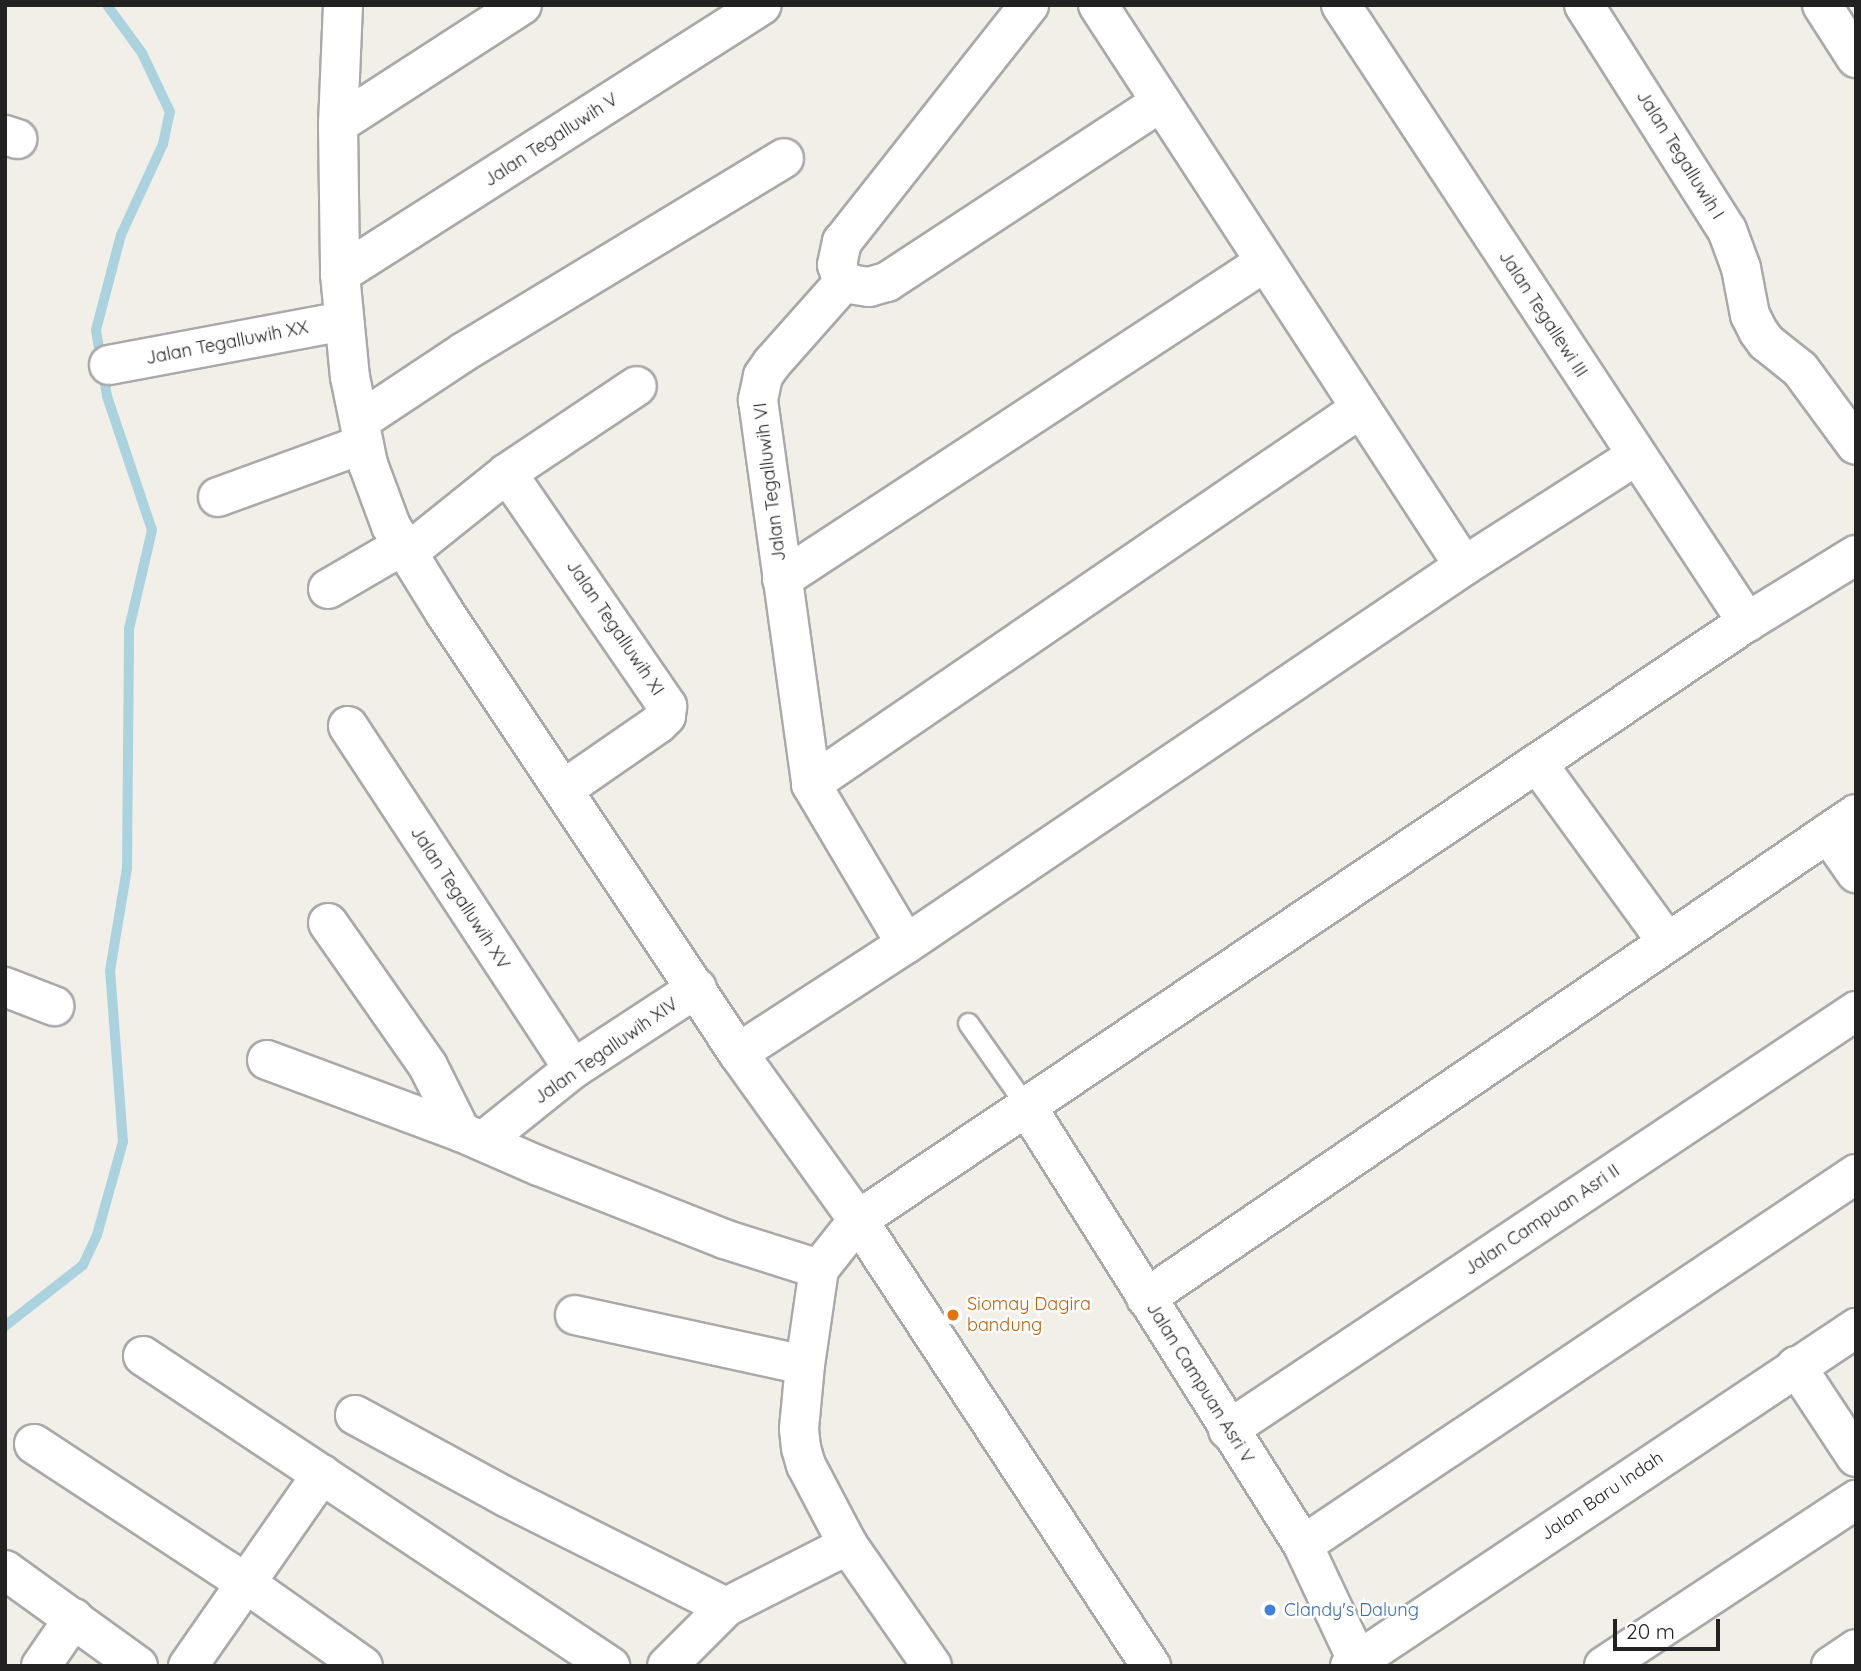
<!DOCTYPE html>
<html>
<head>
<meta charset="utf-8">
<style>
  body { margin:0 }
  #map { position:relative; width:1861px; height:1671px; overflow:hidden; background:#f2efe9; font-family:Quicksand,sans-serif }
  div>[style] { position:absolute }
  .stream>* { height:10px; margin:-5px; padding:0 5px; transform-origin:5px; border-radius:5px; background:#aad3df }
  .roads { filter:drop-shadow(2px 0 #a9a9a9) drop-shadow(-2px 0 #a9a9a9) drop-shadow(0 2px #a9a9a9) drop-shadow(0 -2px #a9a9a9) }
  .service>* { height:19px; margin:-9.5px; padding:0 9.5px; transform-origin:9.5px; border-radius:9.5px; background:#fff }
  .minor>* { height:38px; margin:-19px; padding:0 19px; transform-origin:19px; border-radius:19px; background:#fff }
  .tertiary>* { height:38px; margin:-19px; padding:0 19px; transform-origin:19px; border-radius:19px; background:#fff }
  .dots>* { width:19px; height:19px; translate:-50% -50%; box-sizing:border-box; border:4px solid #fff; border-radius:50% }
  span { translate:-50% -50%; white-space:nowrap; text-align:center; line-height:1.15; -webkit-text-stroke:5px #fff; paint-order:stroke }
  .street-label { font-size:18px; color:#222 }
  .food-label { font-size:18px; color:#c56008 }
  .left { translate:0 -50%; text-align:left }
  .shop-label { font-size:18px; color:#366cbe }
  .frame { position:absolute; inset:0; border:7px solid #222; pointer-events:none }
  .scale { position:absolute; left:1613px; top:1619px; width:107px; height:32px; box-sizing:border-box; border:4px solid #222; border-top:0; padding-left:9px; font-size:21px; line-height:24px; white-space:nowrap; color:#222; -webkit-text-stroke:5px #fff; paint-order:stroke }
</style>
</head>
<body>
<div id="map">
  <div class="stream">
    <i style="left:5px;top:1326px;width:99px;rotate:-38deg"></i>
    <i style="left:83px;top:1265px;width:33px;rotate:-65deg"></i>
    <i style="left:97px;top:1235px;width:97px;rotate:-74.4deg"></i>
    <i style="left:123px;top:1142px;width:171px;rotate:-94.3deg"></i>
    <i style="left:110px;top:971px;width:104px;rotate:-80.6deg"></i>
    <i style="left:127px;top:868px;width:239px;rotate:-89.5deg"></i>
    <i style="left:129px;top:629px;width:102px;rotate:-76.9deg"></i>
    <i style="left:152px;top:530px;width:141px;rotate:-108.6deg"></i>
    <i style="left:107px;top:396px;width:67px;rotate:-99.5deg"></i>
    <i style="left:96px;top:330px;width:98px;rotate:-75.3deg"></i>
    <i style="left:121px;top:235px;width:100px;rotate:-65.2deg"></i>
    <i style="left:163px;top:144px;width:33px;rotate:-78deg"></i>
    <i style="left:170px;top:112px;width:65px;rotate:-115.4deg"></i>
    <i style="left:142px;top:53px;width:59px;rotate:-126.1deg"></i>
  </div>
  <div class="roads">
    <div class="service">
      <i style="left:968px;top:1023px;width:103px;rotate:54.9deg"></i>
    </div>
    <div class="minor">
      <i style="left:1098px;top:5px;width:670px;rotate:56.88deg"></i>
      <i style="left:1341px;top:5px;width:739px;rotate:56.65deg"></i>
      <i style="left:1584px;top:5px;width:267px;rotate:57.6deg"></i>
      <i style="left:1727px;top:230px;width:40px;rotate:69.8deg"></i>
      <i style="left:1741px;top:268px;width:48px;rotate:79.2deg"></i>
      <i style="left:1750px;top:315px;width:18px;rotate:63deg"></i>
      <i style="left:1758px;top:331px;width:14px;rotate:54deg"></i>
      <i style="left:1766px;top:342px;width:43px;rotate:38.5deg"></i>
      <i style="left:1800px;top:369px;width:94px;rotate:53.6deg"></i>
      <i style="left:338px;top:124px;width:219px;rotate:-32.9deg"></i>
      <i style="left:5px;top:135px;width:13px;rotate:18deg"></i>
      <i style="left:340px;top:274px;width:500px;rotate:-32.52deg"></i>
      <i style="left:843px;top:283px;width:107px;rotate:131.6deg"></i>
      <i style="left:772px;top:363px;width:16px;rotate:125deg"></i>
      <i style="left:763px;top:376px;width:25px;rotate:102deg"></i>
      <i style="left:758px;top:400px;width:388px;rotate:82.1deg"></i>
      <i style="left:811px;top:784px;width:186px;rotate:59.3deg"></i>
      <i style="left:843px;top:283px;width:26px;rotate:9deg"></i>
      <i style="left:869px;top:287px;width:19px;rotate:-16deg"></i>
      <i style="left:887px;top:282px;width:328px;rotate:-33.3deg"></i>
      <i style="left:843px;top:283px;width:19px;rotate:-108deg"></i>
      <i style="left:837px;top:265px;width:24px;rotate:-78deg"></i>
      <i style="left:842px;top:242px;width:302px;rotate:-51.7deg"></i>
      <i style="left:109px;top:365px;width:239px;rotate:-10.6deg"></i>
      <i style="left:360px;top:421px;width:125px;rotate:-33.6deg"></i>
      <i style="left:464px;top:352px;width:374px;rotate:-31.2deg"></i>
      <i style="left:507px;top:473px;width:283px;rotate:55.5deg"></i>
      <i style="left:667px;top:706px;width:10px;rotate:96deg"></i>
      <i style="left:666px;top:716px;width:11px;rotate:135deg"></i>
      <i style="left:658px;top:724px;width:114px;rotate:145.3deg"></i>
      <i style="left:218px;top:497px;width:155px;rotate:-20deg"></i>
      <i style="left:406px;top:554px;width:129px;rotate:-38.7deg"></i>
      <i style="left:507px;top:473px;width:156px;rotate:-33.8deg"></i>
      <i style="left:782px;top:579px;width:578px;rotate:-33.28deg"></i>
      <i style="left:328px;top:589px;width:86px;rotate:-30.2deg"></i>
      <i style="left:348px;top:726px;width:410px;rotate:56.7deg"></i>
      <i style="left:1537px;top:763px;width:221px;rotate:54deg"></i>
      <i style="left:811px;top:784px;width:666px;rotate:-34.36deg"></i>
      <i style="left:1828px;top:833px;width:49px;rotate:55deg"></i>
      <i style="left:328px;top:923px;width:174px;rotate:55deg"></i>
      <i style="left:428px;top:1066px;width:74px;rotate:63.4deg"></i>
      <i style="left:5px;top:987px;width:53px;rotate:21.2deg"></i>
      <i style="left:738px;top:1053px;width:200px;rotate:-33deg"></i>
      <i style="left:906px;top:944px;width:674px;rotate:-34.11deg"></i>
      <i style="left:1464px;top:566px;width:204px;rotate:-32.6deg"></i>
      <i style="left:267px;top:1060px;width:207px;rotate:20.4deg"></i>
      <i style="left:461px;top:1132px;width:85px;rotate:23.6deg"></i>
      <i style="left:539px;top:1166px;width:199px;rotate:21.5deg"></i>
      <i style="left:724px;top:1239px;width:100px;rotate:17.5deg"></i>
      <i style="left:1027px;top:1107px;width:518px;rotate:57.78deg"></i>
      <i style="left:1303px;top:1545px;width:134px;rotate:64.8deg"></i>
      <i style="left:483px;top:1141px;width:115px;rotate:-38.7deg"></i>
      <i style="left:573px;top:1069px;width:148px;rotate:-33.2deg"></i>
      <i style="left:858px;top:1220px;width:63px;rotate:128.5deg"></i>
      <i style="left:819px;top:1269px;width:97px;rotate:98.3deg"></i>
      <i style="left:805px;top:1365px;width:64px;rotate:95.4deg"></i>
      <i style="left:799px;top:1429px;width:19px;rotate:84deg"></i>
      <i style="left:801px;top:1448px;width:18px;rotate:74deg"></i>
      <i style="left:806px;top:1465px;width:90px;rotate:62.3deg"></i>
      <i style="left:848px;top:1545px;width:147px;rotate:55.2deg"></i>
      <i style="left:1146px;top:1298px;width:859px;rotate:-34.28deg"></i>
      <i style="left:575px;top:1315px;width:235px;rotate:12.3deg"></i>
      <i style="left:143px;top:1356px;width:561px;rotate:33.58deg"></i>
      <i style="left:1796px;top:1366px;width:109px;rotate:56.6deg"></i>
      <i style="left:355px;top:1415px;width:172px;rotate:28.5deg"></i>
      <i style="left:506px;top:1497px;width:246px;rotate:26.6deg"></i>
      <i style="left:1228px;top:1430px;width:755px;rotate:-33.71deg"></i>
      <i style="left:34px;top:1444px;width:255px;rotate:33.3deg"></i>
      <i style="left:247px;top:1584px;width:142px;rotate:35.3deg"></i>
      <i style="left:1303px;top:1545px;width:666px;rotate:-33.86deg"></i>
      <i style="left:5px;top:1570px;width:164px;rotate:35.8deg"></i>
      <i style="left:41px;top:1666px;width:58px;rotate:-55.5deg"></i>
      <i style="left:188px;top:1666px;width:234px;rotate:-55.1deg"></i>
      <i style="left:667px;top:1666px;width:83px;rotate:-45deg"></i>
      <i style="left:726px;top:1607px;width:137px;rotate:-26.9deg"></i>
      <i style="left:1350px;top:1666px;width:609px;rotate:-33.74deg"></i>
      <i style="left:1604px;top:1666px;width:302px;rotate:-33.4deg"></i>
      <i style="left:1831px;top:1666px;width:30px;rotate:-34deg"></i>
    </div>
    <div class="tertiary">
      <i style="left:343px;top:5px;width:119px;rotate:92.4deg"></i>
      <i style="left:338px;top:124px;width:150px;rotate:89.2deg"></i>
      <i style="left:340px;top:274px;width:103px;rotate:84.5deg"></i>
      <i style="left:350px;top:377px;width:89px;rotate:78.3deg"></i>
      <i style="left:368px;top:464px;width:66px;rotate:69.6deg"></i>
      <i style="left:391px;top:526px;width:102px;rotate:58.2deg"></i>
      <i style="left:445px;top:613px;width:529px;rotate:56.34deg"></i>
      <i style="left:738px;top:1053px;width:206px;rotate:54.3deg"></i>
      <i style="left:858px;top:1220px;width:534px;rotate:56.7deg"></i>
      <i style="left:1822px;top:5px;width:63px;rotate:57.3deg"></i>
      <i style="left:858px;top:1220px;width:1071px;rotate:-33.93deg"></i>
      <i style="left:1747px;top:622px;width:128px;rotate:-31.6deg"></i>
    </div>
  </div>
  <div class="dots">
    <i style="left:953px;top:1315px;background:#e8710a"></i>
    <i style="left:1270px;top:1610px;background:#3f7fe0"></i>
  </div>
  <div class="street-label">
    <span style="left:551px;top:140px;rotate:-33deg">Jalan Tegalluwih V</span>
    <span style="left:1680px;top:155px;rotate:58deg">Jalan Tegalluwih I</span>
    <span style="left:1543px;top:314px;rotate:57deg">Jalan Tegallewi III</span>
    <span style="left:227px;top:343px;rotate:-11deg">Jalan Tegalluwih XX</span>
    <span style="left:770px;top:482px;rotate:-97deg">Jalan Tegalluwih VI</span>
    <span style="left:615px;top:628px;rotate:56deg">Jalan Tegalluwih XI</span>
    <span style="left:460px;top:898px;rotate:57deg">Jalan Tegalluwih XV</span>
    <span style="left:606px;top:1051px;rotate:-35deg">Jalan Tegalluwih XIV</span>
    <span style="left:1542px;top:1220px;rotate:-34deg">Jalan Campuan Asri II</span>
    <span style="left:1200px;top:1383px;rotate:58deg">Jalan Campuan Asri V</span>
    <span style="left:1602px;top:1496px;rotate:-34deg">Jalan Baru Indah</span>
  </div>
  <div class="food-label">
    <span class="left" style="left:967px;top:1315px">Siomay Dagira<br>bandung</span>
  </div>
  <div class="shop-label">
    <span class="left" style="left:1284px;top:1610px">Clandy's Dalung</span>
  </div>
  <div class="frame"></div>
  <div class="scale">20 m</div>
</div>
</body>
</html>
